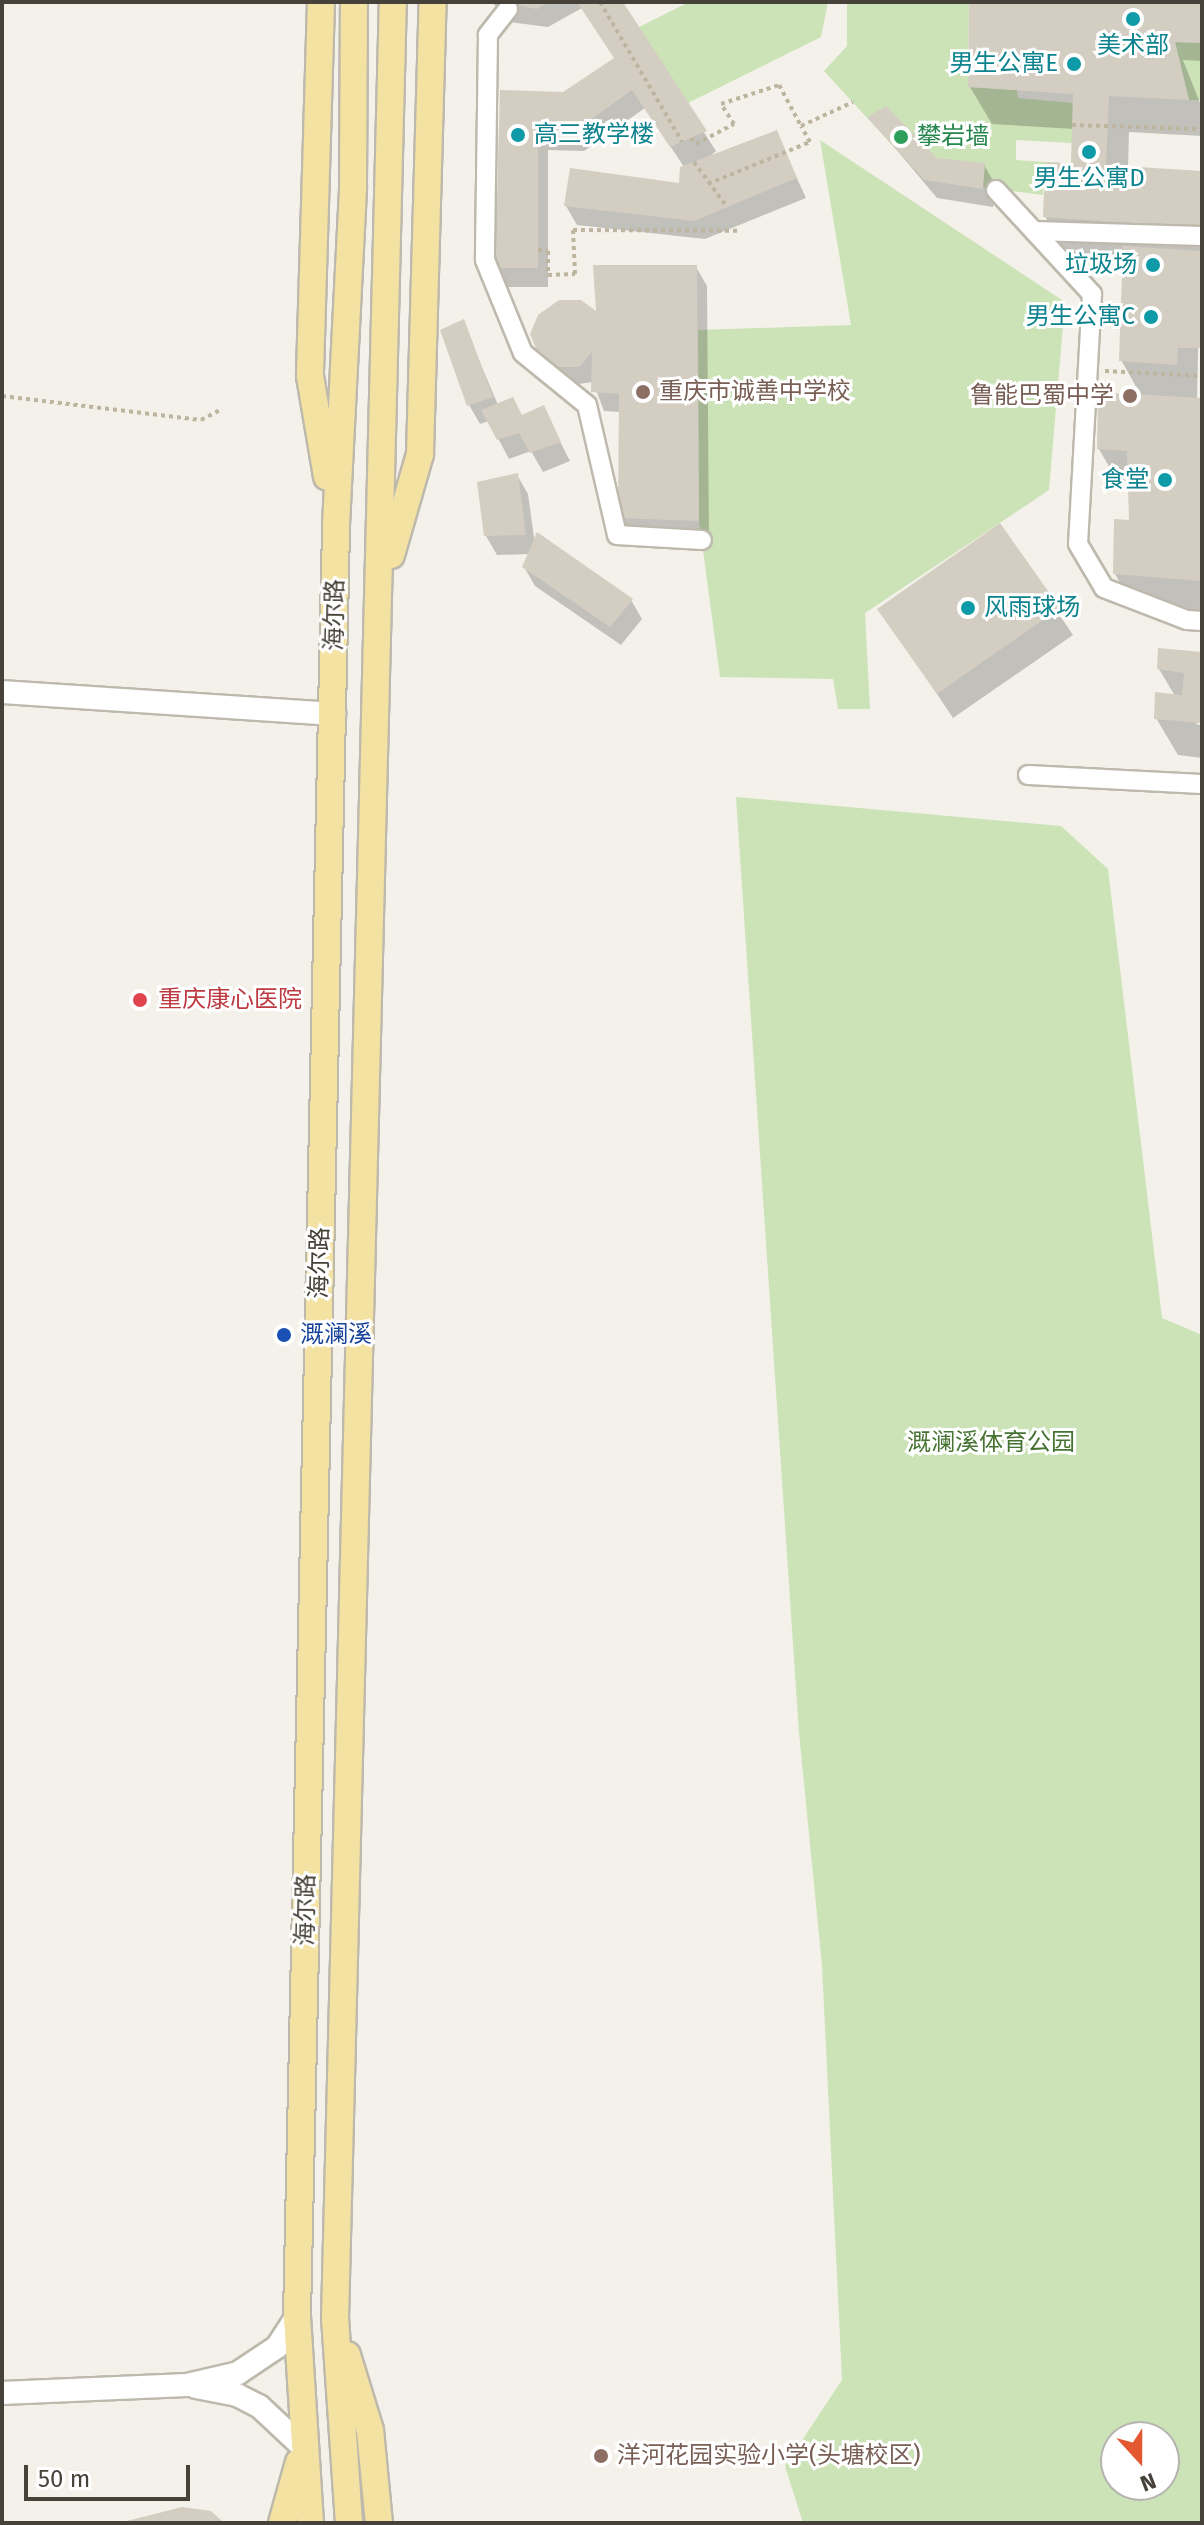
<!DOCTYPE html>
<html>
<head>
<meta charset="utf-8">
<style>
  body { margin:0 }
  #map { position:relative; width:1204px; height:2525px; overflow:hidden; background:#f3f1ea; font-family:"Fira Sans","Noto Sans SC",sans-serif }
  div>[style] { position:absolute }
  .green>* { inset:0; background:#cce3b7 }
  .shadow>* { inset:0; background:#0003 }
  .building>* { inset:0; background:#d4cdc1 }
  .path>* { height:4px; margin-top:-2px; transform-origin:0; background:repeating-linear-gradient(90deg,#beb5a0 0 4px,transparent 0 8px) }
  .roads { filter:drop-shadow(2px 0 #beb9ad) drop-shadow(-2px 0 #beb9ad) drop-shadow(0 2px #beb9ad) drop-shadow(0 -2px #beb9ad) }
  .minor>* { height:18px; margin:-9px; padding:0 9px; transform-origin:9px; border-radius:9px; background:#fff }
  .tertiary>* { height:22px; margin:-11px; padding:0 11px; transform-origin:11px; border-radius:11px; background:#fff }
  .primary>* { height:26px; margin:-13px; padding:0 13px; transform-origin:13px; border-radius:13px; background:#f4e2a2 }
  .dots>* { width:22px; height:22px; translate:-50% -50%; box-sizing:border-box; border:4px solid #fff; border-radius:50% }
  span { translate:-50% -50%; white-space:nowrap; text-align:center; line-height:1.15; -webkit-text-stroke:6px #fff; paint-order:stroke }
  .culture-label { font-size:24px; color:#0d838f }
  .right { translate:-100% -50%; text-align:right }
  .left { translate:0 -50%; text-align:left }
  .leisure-label { font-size:24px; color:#27864d }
  .education-label { font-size:24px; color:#785e54 }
  .street-label { font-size:24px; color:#464239 }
  .health-label { font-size:24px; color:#be3a42 }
  .transit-label { font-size:24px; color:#164399 }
  .park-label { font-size:24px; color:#467232 }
  .frame { position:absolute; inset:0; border:4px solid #464239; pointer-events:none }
  .north { position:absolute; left:1100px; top:2421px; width:80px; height:80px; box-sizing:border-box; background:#fff; border:2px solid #b5b3b0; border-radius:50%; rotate:159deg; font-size:22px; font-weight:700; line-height:32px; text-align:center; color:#464239 }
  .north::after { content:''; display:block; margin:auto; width:28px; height:36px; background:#e35731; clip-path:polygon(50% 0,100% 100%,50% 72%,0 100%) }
  .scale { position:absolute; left:24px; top:2465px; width:166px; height:36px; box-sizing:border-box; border:4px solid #464239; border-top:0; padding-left:10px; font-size:24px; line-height:28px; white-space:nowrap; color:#464239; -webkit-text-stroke:6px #fff; paint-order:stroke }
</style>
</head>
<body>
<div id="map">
  <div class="green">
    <i style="clip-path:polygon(689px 2px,828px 2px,821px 37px,688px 103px,639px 27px)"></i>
    <i style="clip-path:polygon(847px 2px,969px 2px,968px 87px,1017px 90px,1018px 98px,1073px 103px,1072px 143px,1016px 140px,1016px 160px,1045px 162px,1043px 195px,924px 180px,824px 71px,847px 46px)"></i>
    <i style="clip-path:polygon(1175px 42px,1202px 43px,1202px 100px,1189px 100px)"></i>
    <i style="clip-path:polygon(820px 140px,1065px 302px,1049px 490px,865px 613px,870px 709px,838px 709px,833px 679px,720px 677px,699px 521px,698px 330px,851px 325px)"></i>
    <i style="clip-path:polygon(evenodd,736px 797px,1061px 826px,1108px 869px,1162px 1318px,1202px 1335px,1202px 2523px,803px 2523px,785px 2466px,842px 2380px,822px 1965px,799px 1733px,736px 797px,1116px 2437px,1164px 2437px,1164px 2485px,1116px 2485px,1116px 2437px)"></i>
  </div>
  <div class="shadow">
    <i style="clip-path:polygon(492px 2px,620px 2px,716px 151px,707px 159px,776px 132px,806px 198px,705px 239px,577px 225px,566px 206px,680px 185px,684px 167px,645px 108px,584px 151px,548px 150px,548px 287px,508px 287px,497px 268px,502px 92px,563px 94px,616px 59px,582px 8px,548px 27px,509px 22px)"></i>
    <i style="clip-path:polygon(971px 2px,1202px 2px,1202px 61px,1183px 60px,1202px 108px,1202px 136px,1129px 132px,1128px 168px,1202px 173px,1197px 400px,1202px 400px,1202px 616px,1136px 611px,1115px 574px,1131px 522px,1130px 486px,1120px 486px,1099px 449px,1142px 397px,1121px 360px,1125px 258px,1066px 254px,1045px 216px,1073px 166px,1074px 129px,992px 124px,970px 87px)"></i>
    <i style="clip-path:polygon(870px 118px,936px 160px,984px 165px,995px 184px,993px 207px,937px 198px)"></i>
    <i style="clip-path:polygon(696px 267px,707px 286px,709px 540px,631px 537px,620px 518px,621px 412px,604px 411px,593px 382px,571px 385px,551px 373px,540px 353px,599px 315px)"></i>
    <i style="clip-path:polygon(463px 322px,498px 405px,522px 417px,543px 408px,570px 461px,543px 472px,531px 451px,509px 459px,489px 421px,480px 424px,469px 405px)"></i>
    <i style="clip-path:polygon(517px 475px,528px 494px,535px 544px,631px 600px,642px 619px,621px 645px,535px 586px,524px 567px,530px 554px,497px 555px,486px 536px)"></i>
    <i style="clip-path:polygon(999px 526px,1073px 635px,953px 718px,880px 609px)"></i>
    <i style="clip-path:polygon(1202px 654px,1202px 721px,1195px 724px,1202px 725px,1202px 758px,1178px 755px,1156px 718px,1175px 696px,1159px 669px)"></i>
  </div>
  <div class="building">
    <i style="clip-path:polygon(500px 2px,549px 2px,537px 9px)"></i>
    <i style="clip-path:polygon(577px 2px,623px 2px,707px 131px,670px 147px,632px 90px,573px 132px,538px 131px,538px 268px,495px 268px,500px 90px,563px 92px,614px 58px)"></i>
    <i style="clip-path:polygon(969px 2px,1202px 2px,1202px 43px,1175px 42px,1189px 100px,1109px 96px,1106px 165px,1202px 171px,1202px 228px,1043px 217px,1045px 162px,1071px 163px,1073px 94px,968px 87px)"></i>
    <i style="clip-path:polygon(886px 106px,937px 158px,985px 163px,983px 189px,924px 180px,867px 117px)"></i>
    <i style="clip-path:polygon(777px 130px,797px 178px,694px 221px,564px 206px,570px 168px,679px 183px,680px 167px)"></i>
    <i style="clip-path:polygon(1123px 246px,1202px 251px,1202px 348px,1178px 348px,1177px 365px,1119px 361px)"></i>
    <i style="clip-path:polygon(593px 265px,697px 265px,699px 521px,618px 518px,619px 394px,591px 392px,592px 352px,579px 367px,558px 367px,538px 353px,530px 334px,538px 315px,559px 300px,581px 300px,596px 311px)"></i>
    <i style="clip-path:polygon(464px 319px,493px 397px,467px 406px,440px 330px)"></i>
    <i style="clip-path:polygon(1098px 392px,1202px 398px,1202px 581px,1113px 574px,1114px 519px,1129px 520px,1127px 451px,1097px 449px)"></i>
    <i style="clip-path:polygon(513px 397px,522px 415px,544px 405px,561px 442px,530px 453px,519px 433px,497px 440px,481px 410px)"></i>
    <i style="clip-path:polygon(518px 473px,526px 535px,484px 536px,477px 482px)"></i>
    <i style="clip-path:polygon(1000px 523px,1060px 608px,937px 694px,877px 609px)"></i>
    <i style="clip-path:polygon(537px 532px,633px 599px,610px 627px,522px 567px)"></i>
    <i style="clip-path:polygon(1158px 648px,1202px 652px,1202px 723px,1154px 719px,1155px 692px,1182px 695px,1184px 673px,1157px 669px)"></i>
    <i style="clip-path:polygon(182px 2507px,211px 2511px,224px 2523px,119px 2523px)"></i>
  </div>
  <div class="path">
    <i style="left:600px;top:2px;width:162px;rotate:59.6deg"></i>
    <i style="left:1072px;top:125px;width:130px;rotate:1.8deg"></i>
    <i style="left:691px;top:138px;width:8px;rotate:50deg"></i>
    <i style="left:696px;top:144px;width:43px;rotate:-27.8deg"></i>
    <i style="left:734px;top:124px;width:24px;rotate:-123deg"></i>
    <i style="left:721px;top:104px;width:61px;rotate:-18.1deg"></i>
    <i style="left:779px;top:85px;width:47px;rotate:61.8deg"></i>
    <i style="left:694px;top:162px;width:56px;rotate:53.7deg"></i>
    <i style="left:708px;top:184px;width:110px;rotate:-22.4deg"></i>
    <i style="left:810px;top:142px;width:18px;rotate:-119deg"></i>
    <i style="left:801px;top:126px;width:57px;rotate:-24.8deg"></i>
    <i style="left:538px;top:250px;width:10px;rotate:6deg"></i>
    <i style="left:548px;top:251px;width:24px;rotate:90deg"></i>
    <i style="left:548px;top:275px;width:27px;rotate:-2deg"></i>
    <i style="left:575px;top:274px;width:44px;rotate:-92.6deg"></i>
    <i style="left:573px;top:230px;width:164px;rotate:0.3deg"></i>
    <i style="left:1105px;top:371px;width:97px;rotate:3deg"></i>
    <i style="left:2px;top:396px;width:200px;rotate:6.9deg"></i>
    <i style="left:201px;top:420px;width:21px;rotate:-28deg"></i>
  </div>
  <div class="roads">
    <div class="minor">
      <i style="left:508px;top:9px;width:33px;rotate:128deg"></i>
      <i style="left:488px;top:35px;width:225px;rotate:90.8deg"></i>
      <i style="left:485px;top:260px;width:100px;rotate:67.8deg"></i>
      <i style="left:523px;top:353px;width:82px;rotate:39.1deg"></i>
      <i style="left:587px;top:405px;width:133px;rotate:77deg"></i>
      <i style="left:617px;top:535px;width:85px;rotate:3.4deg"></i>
      <i style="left:996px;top:190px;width:142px;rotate:47.3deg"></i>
      <i style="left:1092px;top:294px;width:250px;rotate:93.2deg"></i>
      <i style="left:1078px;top:544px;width:51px;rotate:59.4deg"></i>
      <i style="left:1104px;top:588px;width:89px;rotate:21.1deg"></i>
      <i style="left:1187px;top:620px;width:15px;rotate:4deg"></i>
      <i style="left:1034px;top:231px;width:168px;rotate:1.7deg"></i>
      <i style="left:1028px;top:775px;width:174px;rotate:3deg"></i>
    </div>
    <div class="tertiary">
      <i style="left:2px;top:692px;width:333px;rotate:3.8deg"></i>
      <i style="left:196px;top:2387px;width:42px;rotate:11deg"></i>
      <i style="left:237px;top:2395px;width:25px;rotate:27deg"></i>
      <i style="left:259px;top:2406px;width:60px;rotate:43deg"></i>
      <i style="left:2px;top:2393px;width:185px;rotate:-2.5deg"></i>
      <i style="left:187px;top:2385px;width:52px;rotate:-13.2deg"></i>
      <i style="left:238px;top:2373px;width:47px;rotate:-33.7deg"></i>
      <i style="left:277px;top:2347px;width:37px;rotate:-57deg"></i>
    </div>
    <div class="primary">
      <i style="left:321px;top:2px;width:374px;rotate:91.7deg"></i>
      <i style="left:310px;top:376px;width:102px;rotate:80.4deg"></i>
      <i style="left:391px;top:555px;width:105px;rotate:-74deg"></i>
      <i style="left:420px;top:454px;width:452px;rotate:-88.4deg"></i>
      <i style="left:347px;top:2355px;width:78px;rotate:73deg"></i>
      <i style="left:370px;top:2430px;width:93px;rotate:84.5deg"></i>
      <i style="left:282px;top:2523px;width:63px;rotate:-74.4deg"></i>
      <i style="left:310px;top:2523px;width:207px;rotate:-93.6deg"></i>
      <i style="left:297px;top:2316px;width:1791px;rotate:-88.75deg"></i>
      <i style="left:336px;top:525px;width:339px;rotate:-87.1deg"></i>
      <i style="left:353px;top:186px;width:184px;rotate:-89.7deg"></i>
      <i style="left:349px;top:2523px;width:204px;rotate:-93.9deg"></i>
      <i style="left:335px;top:2319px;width:2318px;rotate:-88.57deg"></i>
    </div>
  </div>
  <div class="dots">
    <i style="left:1133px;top:19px;background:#0f9aa8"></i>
    <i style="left:1074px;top:64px;background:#0f9aa8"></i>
    <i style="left:518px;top:135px;background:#0f9aa8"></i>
    <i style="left:901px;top:137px;background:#2e9e5b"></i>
    <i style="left:1089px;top:152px;background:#0f9aa8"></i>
    <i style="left:1153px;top:265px;background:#0f9aa8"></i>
    <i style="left:1151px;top:317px;background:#0f9aa8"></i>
    <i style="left:643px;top:392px;background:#8d6e63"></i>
    <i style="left:1130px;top:396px;background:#8d6e63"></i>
    <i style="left:1165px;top:480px;background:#0f9aa8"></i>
    <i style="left:968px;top:608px;background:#0f9aa8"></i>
    <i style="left:140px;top:1000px;background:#e0444e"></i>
    <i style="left:284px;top:1335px;background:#1a4fb4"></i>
    <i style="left:601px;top:2456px;background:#8d6e63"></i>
  </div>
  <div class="culture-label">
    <span style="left:1133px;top:46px">美术部</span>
    <span class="right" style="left:1058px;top:64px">男生公寓E</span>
    <span class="left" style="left:534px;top:135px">高三教学楼</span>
    <span style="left:1089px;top:179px">男生公寓D</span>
    <span class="right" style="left:1137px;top:265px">垃圾场</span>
    <span class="right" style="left:1135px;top:317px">男生公寓C</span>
    <span class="right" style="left:1149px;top:480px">食堂</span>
    <span class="left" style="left:984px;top:608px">风雨球场</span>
  </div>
  <div class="leisure-label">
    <span class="left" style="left:917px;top:137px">攀岩墙</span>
  </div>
  <div class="education-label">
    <span class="left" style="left:659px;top:392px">重庆市诚善中学校</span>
    <span class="right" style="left:1114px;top:396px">鲁能巴蜀中学</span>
    <span class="left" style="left:617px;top:2456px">洋河花园实验小学(头塘校区)</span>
  </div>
  <div class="street-label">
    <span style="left:335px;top:615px;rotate:-89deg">海尔路</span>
    <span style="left:320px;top:1263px;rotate:-89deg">海尔路</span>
    <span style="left:306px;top:1910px;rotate:-89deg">海尔路</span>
  </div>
  <div class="health-label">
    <span class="left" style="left:158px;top:1000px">重庆康心医院</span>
  </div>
  <div class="transit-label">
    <span class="left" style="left:300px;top:1335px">溉澜溪</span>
  </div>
  <div class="park-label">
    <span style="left:991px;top:1443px">溉澜溪体育公园</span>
  </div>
  <div class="frame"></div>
  <div class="north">N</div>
  <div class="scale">50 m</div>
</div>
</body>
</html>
